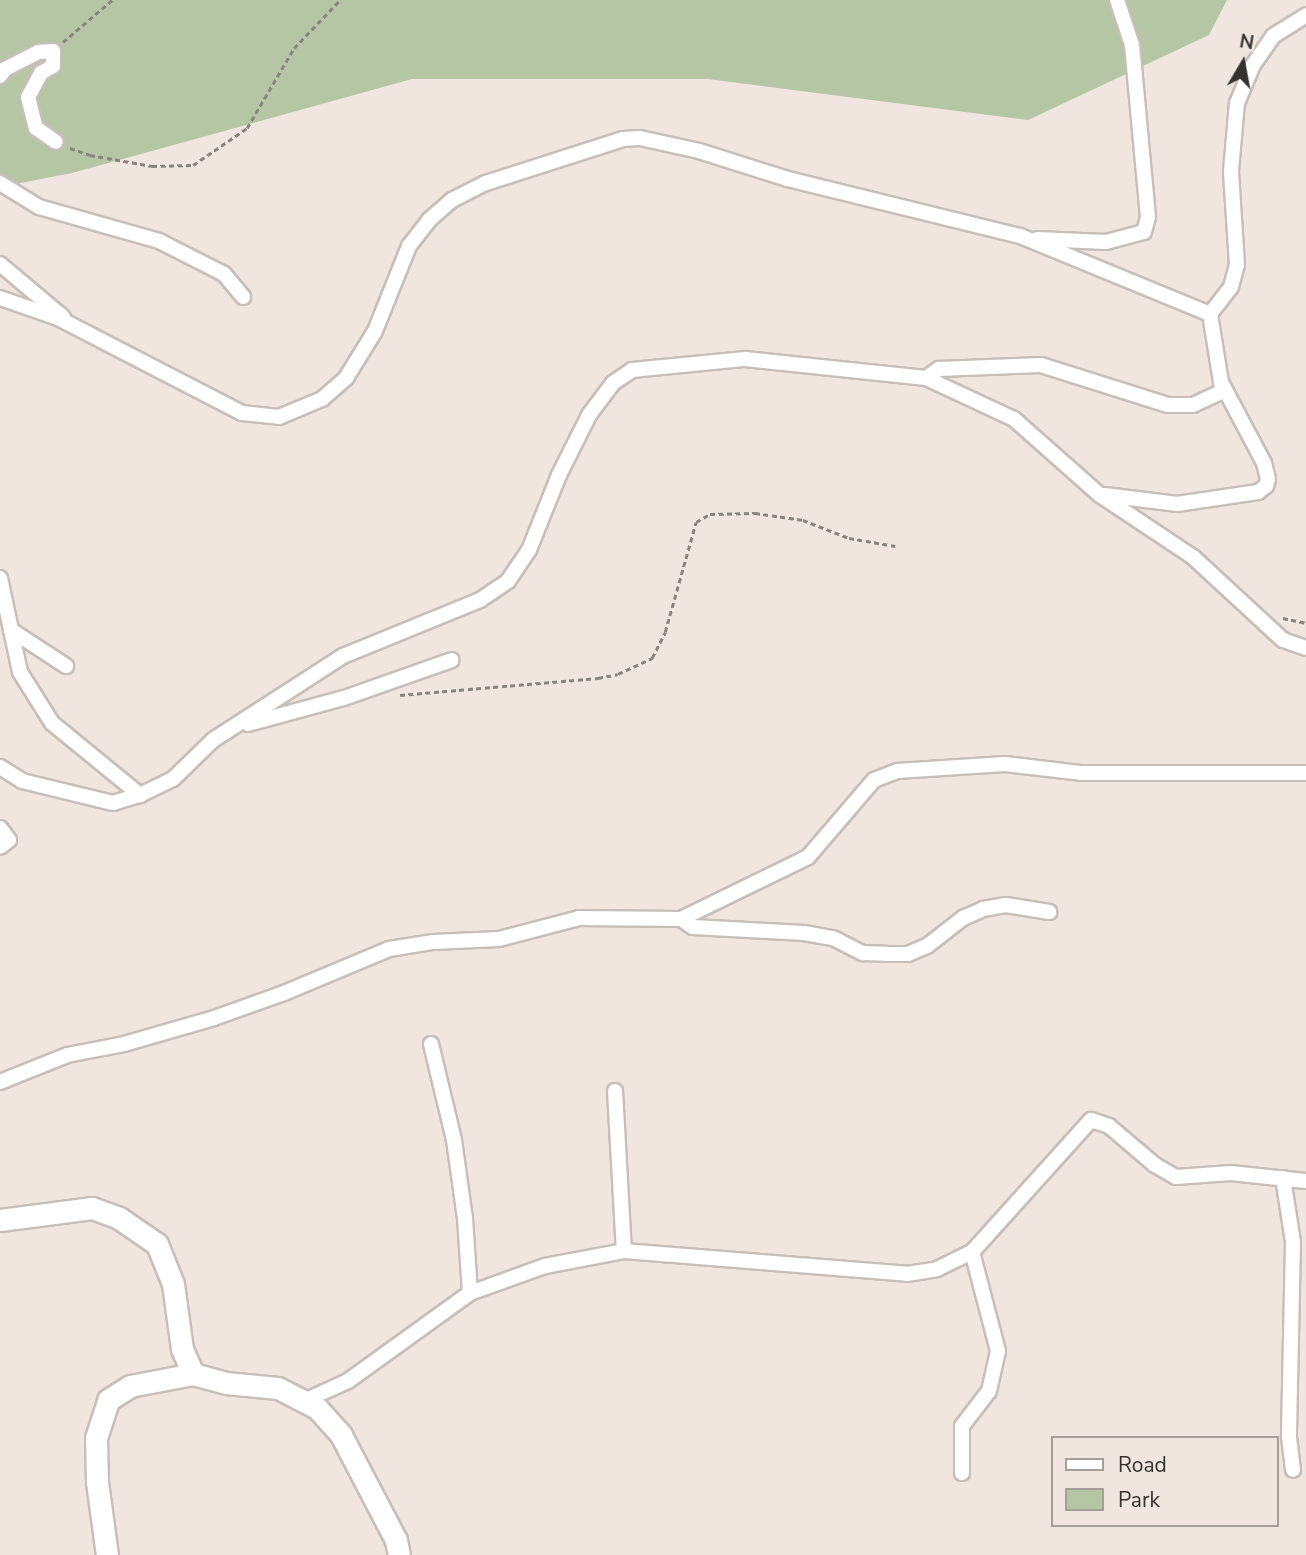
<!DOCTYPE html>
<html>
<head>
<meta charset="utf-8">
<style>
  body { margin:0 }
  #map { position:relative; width:1306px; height:1555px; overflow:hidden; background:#f0e6df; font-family:"Nunito Sans",sans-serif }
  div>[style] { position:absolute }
  .green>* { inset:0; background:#b4c6a4 }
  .path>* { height:2.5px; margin-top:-1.25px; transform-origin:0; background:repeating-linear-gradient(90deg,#8a837e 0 5px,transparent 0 8.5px) }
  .roads { filter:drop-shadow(2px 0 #c8beb8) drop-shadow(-2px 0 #c8beb8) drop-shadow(0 2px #c8beb8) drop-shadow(0 -2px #c8beb8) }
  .street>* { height:14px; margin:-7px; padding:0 7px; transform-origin:7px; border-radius:7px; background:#fff }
  .secondary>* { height:21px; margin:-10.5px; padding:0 10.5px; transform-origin:10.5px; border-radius:10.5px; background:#fff }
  span { translate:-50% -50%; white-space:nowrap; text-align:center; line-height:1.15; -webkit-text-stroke:7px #f0e6df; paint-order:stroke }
  .legend { position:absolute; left:1051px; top:1436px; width:228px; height:91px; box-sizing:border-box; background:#f0e6df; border:2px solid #a59e98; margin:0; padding:9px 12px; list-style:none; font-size:21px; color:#35312e }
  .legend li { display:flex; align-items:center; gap:14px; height:35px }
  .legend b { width:35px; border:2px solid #a59e98 }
  .north { position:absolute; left:1208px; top:28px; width:70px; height:70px; -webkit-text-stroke:5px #f0e6df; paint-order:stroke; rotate:10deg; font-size:19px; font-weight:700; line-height:28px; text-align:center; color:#35312e }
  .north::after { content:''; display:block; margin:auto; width:24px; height:32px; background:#35312e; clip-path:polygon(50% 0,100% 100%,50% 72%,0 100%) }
</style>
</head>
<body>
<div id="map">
  <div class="green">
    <i style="clip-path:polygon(0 0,1227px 0,1209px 35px,1028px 120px,708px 79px,412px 79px,72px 173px,0 187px)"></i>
  </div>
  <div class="path">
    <i style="left:63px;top:42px;width:65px;rotate:-40.6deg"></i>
    <i style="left:70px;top:148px;width:21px;rotate:19deg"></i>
    <i style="left:90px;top:155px;width:63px;rotate:10.1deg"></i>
    <i style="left:152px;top:166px;width:41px;rotate:-1.4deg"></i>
    <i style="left:193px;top:165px;width:65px;rotate:-34.4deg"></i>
    <i style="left:247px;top:128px;width:93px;rotate:-59.6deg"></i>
    <i style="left:294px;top:48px;width:66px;rotate:-46.2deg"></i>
    <i style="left:1283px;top:618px;width:24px;rotate:12deg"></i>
    <i style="left:400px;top:695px;width:199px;rotate:-4.9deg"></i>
    <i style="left:598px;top:678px;width:20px;rotate:-11deg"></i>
    <i style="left:618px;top:674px;width:38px;rotate:-25deg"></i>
    <i style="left:652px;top:658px;width:29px;rotate:-63deg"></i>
    <i style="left:665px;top:632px;width:114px;rotate:-74.3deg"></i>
    <i style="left:696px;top:522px;width:16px;rotate:-30deg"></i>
    <i style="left:710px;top:514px;width:45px;rotate:-1.3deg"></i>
    <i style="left:755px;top:513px;width:49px;rotate:8.3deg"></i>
    <i style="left:803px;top:520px;width:49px;rotate:21.4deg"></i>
    <i style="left:849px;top:538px;width:47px;rotate:9.9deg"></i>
  </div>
  <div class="roads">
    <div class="street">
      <i style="left:0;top:76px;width:9px;rotate:-54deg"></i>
      <i style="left:5px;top:69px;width:38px;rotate:-27deg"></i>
      <i style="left:39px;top:52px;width:14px;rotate:-4deg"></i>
      <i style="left:53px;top:51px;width:15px;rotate:90deg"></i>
      <i style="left:53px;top:66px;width:14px;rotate:150deg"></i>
      <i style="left:41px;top:73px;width:27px;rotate:118deg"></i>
      <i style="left:28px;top:97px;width:32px;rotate:76deg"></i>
      <i style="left:36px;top:128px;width:24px;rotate:35deg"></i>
      <i style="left:0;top:183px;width:46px;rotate:31.6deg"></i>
      <i style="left:39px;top:207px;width:125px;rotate:15.8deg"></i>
      <i style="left:159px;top:241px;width:73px;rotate:26.9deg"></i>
      <i style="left:224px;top:274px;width:30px;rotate:50deg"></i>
      <i style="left:1037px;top:239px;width:69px;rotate:2.5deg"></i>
      <i style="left:1106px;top:242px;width:39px;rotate:-15deg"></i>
      <i style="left:1144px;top:232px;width:16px;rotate:-75deg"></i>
      <i style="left:1148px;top:217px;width:173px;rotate:-95.3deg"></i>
      <i style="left:1132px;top:45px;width:47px;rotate:-108.4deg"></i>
      <i style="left:0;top:264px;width:82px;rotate:40.1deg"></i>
      <i style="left:0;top:298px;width:61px;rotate:19deg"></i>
      <i style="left:58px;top:318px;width:207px;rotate:27.3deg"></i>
      <i style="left:242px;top:413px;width:37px;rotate:6deg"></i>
      <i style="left:279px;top:417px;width:47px;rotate:-22.7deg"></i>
      <i style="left:322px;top:399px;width:32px;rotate:-41deg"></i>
      <i style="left:346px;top:378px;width:55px;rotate:-58.3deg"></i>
      <i style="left:375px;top:331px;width:92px;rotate:-68.2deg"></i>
      <i style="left:409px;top:246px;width:33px;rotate:-52deg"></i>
      <i style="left:429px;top:220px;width:30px;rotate:-41deg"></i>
      <i style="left:452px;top:200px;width:38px;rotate:-27deg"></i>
      <i style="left:486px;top:183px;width:144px;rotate:-17.8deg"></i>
      <i style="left:623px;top:139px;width:17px;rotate:-3deg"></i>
      <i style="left:640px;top:138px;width:60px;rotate:12.4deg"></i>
      <i style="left:699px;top:151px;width:93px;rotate:17.5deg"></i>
      <i style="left:788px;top:179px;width:239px;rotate:13.8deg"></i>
      <i style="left:1020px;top:236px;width:205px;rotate:22.3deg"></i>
      <i style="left:926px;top:378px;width:16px;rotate:-35deg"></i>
      <i style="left:939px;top:369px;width:102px;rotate:-2.2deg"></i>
      <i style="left:1041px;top:365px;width:133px;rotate:17.5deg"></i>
      <i style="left:1168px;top:405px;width:25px"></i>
      <i style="left:1193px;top:405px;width:33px;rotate:-25deg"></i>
      <i style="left:1223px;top:391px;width:9px;rotate:-103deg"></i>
      <i style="left:1105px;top:495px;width:73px;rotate:7.1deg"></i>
      <i style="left:1177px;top:504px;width:82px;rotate:-8.4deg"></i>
      <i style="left:1258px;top:492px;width:10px;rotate:-37deg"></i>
      <i style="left:1266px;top:486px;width:7px;rotate:-74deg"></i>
      <i style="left:1268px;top:479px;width:16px;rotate:-104deg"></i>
      <i style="left:1264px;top:463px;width:92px;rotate:-118deg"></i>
      <i style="left:1221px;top:382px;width:69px;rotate:-99.2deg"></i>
      <i style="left:1210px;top:314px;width:34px;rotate:-52deg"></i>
      <i style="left:1231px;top:287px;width:23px;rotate:-75deg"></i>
      <i style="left:1237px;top:265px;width:94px;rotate:-93.7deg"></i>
      <i style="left:1231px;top:171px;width:68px;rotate:-85deg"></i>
      <i style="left:1237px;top:103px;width:41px;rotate:-67.2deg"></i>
      <i style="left:1253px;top:65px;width:35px;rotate:-55deg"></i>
      <i style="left:1273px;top:36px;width:39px;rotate:-32deg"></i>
      <i style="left:0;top:578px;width:96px;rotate:78deg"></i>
      <i style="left:20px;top:672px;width:60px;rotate:57.9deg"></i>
      <i style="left:52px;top:723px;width:114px;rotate:39.3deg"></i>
      <i style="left:11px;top:630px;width:66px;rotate:33.2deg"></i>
      <i style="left:248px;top:724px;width:99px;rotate:-15.2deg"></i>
      <i style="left:344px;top:698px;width:114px;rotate:-19.4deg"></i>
      <i style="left:0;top:767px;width:26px;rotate:32deg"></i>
      <i style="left:22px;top:781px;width:94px;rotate:13.6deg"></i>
      <i style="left:113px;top:803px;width:28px;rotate:-17deg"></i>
      <i style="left:140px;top:795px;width:37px;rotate:-26deg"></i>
      <i style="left:173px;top:779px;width:56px;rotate:-44.3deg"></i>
      <i style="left:213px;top:740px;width:155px;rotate:-32.9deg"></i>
      <i style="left:343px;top:656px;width:148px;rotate:-22.2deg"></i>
      <i style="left:480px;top:600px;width:34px;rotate:-34deg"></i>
      <i style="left:508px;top:581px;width:37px;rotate:-56deg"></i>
      <i style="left:529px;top:550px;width:81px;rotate:-68.2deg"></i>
      <i style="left:559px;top:475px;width:67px;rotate:-63.4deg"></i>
      <i style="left:589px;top:415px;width:40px;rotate:-53deg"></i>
      <i style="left:613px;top:383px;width:23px;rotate:-34deg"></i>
      <i style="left:632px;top:370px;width:114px;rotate:-5.6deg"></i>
      <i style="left:745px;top:359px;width:182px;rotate:6deg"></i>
      <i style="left:926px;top:378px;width:97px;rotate:25deg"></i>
      <i style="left:1014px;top:419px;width:115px;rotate:41.5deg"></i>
      <i style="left:1100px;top:495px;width:112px;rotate:33.7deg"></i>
      <i style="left:1193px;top:557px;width:122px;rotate:42.7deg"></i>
      <i style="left:1283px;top:640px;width:24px;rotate:19deg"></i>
      <i style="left:0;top:828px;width:15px;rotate:53deg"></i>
      <i style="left:9px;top:840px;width:11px;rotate:142deg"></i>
      <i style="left:681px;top:919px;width:14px;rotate:34deg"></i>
      <i style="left:693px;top:927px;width:111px;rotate:3.1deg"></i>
      <i style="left:804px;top:933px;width:29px;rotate:10deg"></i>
      <i style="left:833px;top:938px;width:34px;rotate:27deg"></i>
      <i style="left:863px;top:953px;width:23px;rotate:2deg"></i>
      <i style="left:886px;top:954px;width:22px"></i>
      <i style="left:908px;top:954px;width:21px;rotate:-23deg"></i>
      <i style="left:927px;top:946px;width:46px;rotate:-37.9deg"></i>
      <i style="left:963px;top:918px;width:22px;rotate:-24deg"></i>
      <i style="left:983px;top:909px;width:23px;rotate:-10deg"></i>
      <i style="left:1006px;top:905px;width:44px;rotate:9.2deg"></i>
      <i style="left:431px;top:1044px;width:99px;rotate:76.5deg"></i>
      <i style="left:454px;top:1140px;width:79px;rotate:82deg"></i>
      <i style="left:465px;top:1218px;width:75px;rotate:86.2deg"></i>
      <i style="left:0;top:1082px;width:72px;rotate:-21.9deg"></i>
      <i style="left:67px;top:1055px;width:58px;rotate:-10.9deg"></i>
      <i style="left:124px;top:1044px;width:94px;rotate:-16.1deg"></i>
      <i style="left:214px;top:1018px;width:74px;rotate:-19.7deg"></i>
      <i style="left:284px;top:993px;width:114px;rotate:-22.7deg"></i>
      <i style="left:389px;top:949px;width:45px;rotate:-9deg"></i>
      <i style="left:433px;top:942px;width:66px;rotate:-2.6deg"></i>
      <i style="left:499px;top:939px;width:83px;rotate:-14.7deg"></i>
      <i style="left:579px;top:918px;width:102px;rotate:0.6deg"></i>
      <i style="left:681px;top:919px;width:141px;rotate:-26deg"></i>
      <i style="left:808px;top:857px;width:101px;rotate:-49.4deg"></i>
      <i style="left:874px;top:780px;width:25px;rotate:-21deg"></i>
      <i style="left:897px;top:771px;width:108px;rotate:-3.7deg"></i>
      <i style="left:1005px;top:764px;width:78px;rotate:6.7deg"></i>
      <i style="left:1082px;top:773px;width:224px"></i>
      <i style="left:615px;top:1091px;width:160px;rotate:86.8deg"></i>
      <i style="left:1283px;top:1178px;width:65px;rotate:81.1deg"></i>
      <i style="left:1293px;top:1242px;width:195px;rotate:91.2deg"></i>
      <i style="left:1289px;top:1437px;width:33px;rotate:83deg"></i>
      <i style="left:304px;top:1401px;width:48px;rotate:-24.4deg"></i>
      <i style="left:348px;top:1381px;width:150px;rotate:-35.8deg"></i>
      <i style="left:470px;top:1293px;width:80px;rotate:-19.8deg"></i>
      <i style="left:545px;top:1266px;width:80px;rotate:-10.8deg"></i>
      <i style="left:624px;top:1251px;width:284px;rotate:4.6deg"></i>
      <i style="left:907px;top:1274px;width:30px;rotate:-9deg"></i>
      <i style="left:937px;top:1269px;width:39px;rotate:-26deg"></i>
      <i style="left:972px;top:1252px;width:178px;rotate:-48deg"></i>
      <i style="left:1091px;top:1120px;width:19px;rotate:18deg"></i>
      <i style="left:1109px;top:1126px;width:60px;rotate:40.3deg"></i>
      <i style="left:1155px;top:1165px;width:24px;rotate:30deg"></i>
      <i style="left:1176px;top:1177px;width:55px;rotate:-4.2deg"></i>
      <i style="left:1231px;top:1173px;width:75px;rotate:6.1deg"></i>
      <i style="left:962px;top:1473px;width:47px;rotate:-90deg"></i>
      <i style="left:962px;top:1426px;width:44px;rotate:-52.4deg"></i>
      <i style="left:989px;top:1391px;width:41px;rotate:-77.3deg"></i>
      <i style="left:998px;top:1351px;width:102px;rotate:-104.7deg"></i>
    </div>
    <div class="secondary">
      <i style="left:0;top:1220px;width:93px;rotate:-7.4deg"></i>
      <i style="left:92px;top:1208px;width:29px;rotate:20deg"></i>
      <i style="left:119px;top:1218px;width:46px;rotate:34.4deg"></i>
      <i style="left:157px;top:1244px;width:43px;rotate:68.2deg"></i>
      <i style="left:173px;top:1284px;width:66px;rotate:82.1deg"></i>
      <i style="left:182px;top:1349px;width:27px;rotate:66deg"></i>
      <i style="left:193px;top:1374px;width:34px;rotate:15deg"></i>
      <i style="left:226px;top:1383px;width:52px;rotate:5.5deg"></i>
      <i style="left:278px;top:1388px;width:44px;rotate:27.1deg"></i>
      <i style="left:317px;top:1408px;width:36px;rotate:48deg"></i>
      <i style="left:341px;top:1435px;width:119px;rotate:62.4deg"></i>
      <i style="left:396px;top:1540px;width:15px;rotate:79deg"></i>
      <i style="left:107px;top:1555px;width:74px;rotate:-97.8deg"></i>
      <i style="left:97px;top:1482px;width:44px;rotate:-91.3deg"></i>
      <i style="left:96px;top:1438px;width:40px;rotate:-72deg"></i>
      <i style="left:108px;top:1400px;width:26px;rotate:-32deg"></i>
      <i style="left:130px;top:1386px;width:64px;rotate:-10.8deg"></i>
    </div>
  </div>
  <ul class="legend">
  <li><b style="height:9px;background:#fff"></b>Road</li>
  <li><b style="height:19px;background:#b4c6a4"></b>Park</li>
  </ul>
  <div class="north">N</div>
</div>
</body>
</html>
